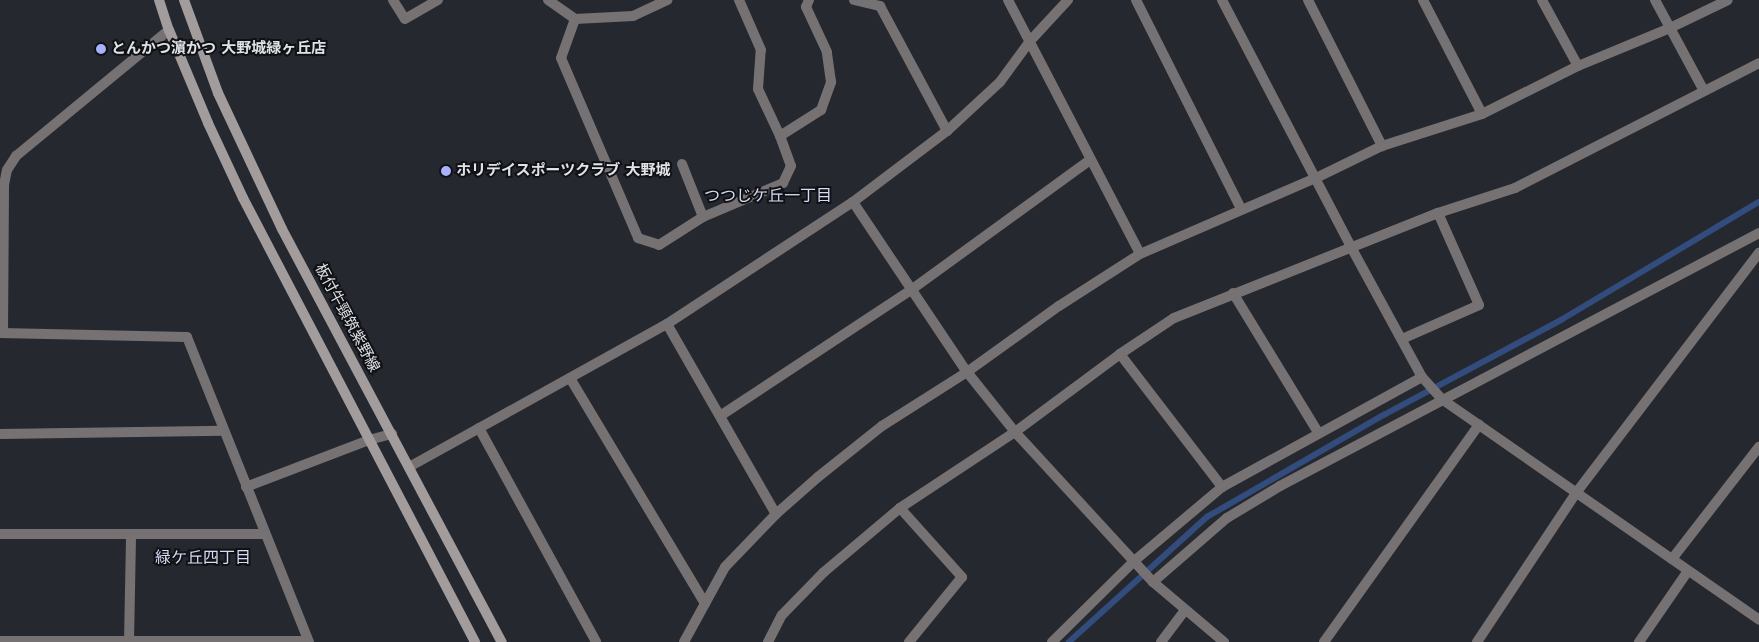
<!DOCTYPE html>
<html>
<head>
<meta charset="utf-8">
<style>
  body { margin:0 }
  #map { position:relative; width:1759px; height:642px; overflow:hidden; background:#25292f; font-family:"DejaVu Sans","Noto Sans JP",sans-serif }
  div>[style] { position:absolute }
  .stream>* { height:5.5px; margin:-2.75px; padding:0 2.75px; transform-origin:2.75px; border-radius:2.75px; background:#324c7e }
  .minor>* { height:10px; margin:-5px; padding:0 5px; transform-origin:5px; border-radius:5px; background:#767273 }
  .tertiary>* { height:10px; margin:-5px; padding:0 5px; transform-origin:5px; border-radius:5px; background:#767273 }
  .secondary>* { height:10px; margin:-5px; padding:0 5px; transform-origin:5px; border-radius:5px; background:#a39c9d }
  .dots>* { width:14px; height:14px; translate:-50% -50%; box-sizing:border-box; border:2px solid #101114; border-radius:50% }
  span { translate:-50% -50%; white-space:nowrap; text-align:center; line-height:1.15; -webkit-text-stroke:4px #101114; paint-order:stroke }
  .poi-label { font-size:15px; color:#dfe2e6; font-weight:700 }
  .left { translate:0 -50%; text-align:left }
  .street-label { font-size:15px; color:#dfe2e6 }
  .neighbourhood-label { font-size:16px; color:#d6dbf8 }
</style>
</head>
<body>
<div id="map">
  <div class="stream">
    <i style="left:1069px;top:642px;width:186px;rotate:-42.2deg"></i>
    <i style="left:1207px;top:517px;width:204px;rotate:-30deg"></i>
    <i style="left:1384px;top:415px;width:201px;rotate:-28.2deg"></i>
    <i style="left:1561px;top:320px;width:230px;rotate:-30.8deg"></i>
  </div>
  <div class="minor">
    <i style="left:393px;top:0;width:22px;rotate:58deg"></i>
    <i style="left:405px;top:19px;width:38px;rotate:-30deg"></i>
    <i style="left:548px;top:0;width:33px;rotate:35deg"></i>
    <i style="left:575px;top:19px;width:58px;rotate:-3deg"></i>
    <i style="left:633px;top:16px;width:38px;rotate:-25deg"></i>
    <i style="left:854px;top:0;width:27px;rotate:13deg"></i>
    <i style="left:880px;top:6px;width:142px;rotate:61.8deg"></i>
    <i style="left:1008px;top:0;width:286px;rotate:62.5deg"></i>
    <i style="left:1136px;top:0;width:234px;rotate:63.3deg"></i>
    <i style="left:1308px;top:0;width:164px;rotate:63.1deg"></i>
    <i style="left:1423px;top:0;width:128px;rotate:62.6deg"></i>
    <i style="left:1542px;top:0;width:75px;rotate:61.4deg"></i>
    <i style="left:1655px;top:0;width:103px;rotate:61.7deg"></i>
    <i style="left:575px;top:19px;width:41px;rotate:109.7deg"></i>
    <i style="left:561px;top:58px;width:196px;rotate:66.8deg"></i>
    <i style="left:638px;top:238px;width:22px;rotate:18deg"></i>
    <i style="left:659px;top:245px;width:52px;rotate:-32.5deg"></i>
    <i style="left:703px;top:217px;width:87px;rotate:-23deg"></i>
    <i style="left:783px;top:183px;width:19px;rotate:-65deg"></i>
    <i style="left:791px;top:166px;width:32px;rotate:-110deg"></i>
    <i style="left:780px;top:136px;width:52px;rotate:-115.1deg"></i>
    <i style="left:758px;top:89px;width:39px;rotate:-86deg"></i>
    <i style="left:761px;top:50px;width:55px;rotate:-113.7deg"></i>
    <i style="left:780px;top:136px;width:49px;rotate:-32.4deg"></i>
    <i style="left:821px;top:110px;width:30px;rotate:-70deg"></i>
    <i style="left:831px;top:82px;width:30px;rotate:-98deg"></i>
    <i style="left:827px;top:52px;width:50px;rotate:-115deg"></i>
    <i style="left:806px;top:7px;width:8px;rotate:-67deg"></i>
    <i style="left:682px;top:164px;width:57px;rotate:68.4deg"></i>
    <i style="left:853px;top:202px;width:205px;rotate:56.2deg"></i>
    <i style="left:967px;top:372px;width:77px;rotate:51.3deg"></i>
    <i style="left:1351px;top:247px;width:148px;rotate:61.4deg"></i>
    <i style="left:1422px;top:377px;width:31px;rotate:48deg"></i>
    <i style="left:1443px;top:400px;width:385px;rotate:34.8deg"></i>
    <i style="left:1233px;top:293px;width:163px;rotate:58.6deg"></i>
    <i style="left:667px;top:324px;width:219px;rotate:60.2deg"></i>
    <i style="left:0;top:333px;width:187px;rotate:1.2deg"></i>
    <i style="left:187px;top:337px;width:328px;rotate:68.2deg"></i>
    <i style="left:3px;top:333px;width:148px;rotate:-89.6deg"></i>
    <i style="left:4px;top:185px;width:15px;rotate:-79deg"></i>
    <i style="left:7px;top:170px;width:17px;rotate:-57deg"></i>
    <i style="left:16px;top:156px;width:198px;rotate:-39.5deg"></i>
    <i style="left:1402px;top:339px;width:84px;rotate:-23.8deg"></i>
    <i style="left:1479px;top:305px;width:101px;rotate:-114deg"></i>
    <i style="left:1120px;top:354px;width:168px;rotate:52.5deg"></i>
    <i style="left:570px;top:378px;width:263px;rotate:59.1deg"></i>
    <i style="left:720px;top:416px;width:229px;rotate:-33.4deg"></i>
    <i style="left:911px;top:290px;width:221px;rotate:-36deg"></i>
    <i style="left:479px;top:428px;width:244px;rotate:61.3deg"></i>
    <i style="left:0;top:434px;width:224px;rotate:-0.8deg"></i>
    <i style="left:409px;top:467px;width:295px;rotate:-29deg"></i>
    <i style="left:667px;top:324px;width:222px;rotate:-33.3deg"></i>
    <i style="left:853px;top:202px;width:118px;rotate:-37.1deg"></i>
    <i style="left:947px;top:131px;width:72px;rotate:-42.8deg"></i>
    <i style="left:1000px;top:82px;width:51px;rotate:-53.8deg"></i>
    <i style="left:1030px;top:41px;width:56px;rotate:-47.2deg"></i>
    <i style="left:246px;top:487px;width:132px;rotate:-20.9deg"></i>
    <i style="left:369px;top:440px;width:24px;rotate:-15deg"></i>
    <i style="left:900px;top:508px;width:93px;rotate:48.1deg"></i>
    <i style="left:962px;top:577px;width:84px;rotate:129.2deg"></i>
    <i style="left:0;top:534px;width:265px"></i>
    <i style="left:1672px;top:559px;width:142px;rotate:-52.2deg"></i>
    <i style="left:1153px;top:582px;width:98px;rotate:-40.9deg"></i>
    <i style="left:1227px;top:518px;width:62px;rotate:-31.1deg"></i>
    <i style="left:1280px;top:486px;width:542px;rotate:-27.84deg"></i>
    <i style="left:0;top:641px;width:308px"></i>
    <i style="left:129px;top:642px;width:108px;rotate:-88.9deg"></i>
    <i style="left:684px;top:642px;width:85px;rotate:-61.3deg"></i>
    <i style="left:725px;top:567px;width:74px;rotate:-46.1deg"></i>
    <i style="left:776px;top:514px;width:56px;rotate:-41.4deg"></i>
    <i style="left:818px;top:477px;width:82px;rotate:-38.6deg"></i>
    <i style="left:882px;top:426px;width:101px;rotate:-32.4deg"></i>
    <i style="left:967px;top:372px;width:113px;rotate:-35.7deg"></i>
    <i style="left:1059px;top:306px;width:96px;rotate:-32.7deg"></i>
    <i style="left:1140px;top:254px;width:192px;rotate:-23.4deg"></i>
    <i style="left:1316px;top:178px;width:73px;rotate:-25.9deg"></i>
    <i style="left:1382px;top:146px;width:105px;rotate:-17.7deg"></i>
    <i style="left:1482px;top:114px;width:107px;rotate:-26.6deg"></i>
    <i style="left:1578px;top:66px;width:100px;rotate:-22.4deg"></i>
    <i style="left:1670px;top:28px;width:64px;rotate:-25.8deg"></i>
    <i style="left:1052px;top:642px;width:114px;rotate:-44.6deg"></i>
    <i style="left:1133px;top:562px;width:116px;rotate:-40.1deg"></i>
    <i style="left:1222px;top:487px;width:228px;rotate:-28.8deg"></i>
    <i style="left:1161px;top:642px;width:40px;rotate:-53deg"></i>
    <i style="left:1324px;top:642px;width:267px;rotate:-54.5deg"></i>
    <i style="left:1477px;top:642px;width:179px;rotate:-56.4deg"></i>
    <i style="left:1576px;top:493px;width:302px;rotate:-52.7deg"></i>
    <i style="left:1639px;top:642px;width:86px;rotate:-55.4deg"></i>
  </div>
  <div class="tertiary">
    <i style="left:1222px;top:0;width:279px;rotate:62.4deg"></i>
    <i style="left:1015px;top:432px;width:204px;rotate:47.4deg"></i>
    <i style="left:1153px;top:582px;width:93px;rotate:40.2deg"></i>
    <i style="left:768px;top:642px;width:30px;rotate:-63deg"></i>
    <i style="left:782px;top:615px;width:60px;rotate:-45.7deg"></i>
    <i style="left:824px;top:572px;width:99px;rotate:-40.1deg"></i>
    <i style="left:900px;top:508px;width:138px;rotate:-33.5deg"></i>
    <i style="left:1015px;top:432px;width:131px;rotate:-36.6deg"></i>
    <i style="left:1120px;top:354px;width:65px;rotate:-33.7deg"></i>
    <i style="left:1174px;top:318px;width:284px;rotate:-21.7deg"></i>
    <i style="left:1438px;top:213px;width:81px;rotate:-18deg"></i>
    <i style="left:1515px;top:188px;width:274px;rotate:-27.1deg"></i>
  </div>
  <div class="secondary">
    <i style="left:159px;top:0;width:32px;rotate:72deg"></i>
    <i style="left:169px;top:30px;width:101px;rotate:67.2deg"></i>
    <i style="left:208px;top:123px;width:83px;rotate:65deg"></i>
    <i style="left:243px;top:198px;width:501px;rotate:62.41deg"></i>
    <i style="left:184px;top:0;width:99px;rotate:69.9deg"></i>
    <i style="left:218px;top:93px;width:150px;rotate:64.8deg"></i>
    <i style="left:282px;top:229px;width:468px;rotate:62deg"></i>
  </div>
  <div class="dots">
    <i style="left:101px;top:49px;background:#a7b1fc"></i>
    <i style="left:446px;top:171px;background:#a7b1fc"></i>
  </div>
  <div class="poi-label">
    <span class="left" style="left:111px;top:49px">とんかつ濵かつ 大野城緑ヶ丘店</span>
    <span class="left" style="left:456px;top:171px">ホリデイスポーツクラブ 大野城</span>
  </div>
  <div class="street-label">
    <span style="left:347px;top:318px;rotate:62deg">板付牛頸筑紫野線</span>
  </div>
  <div class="neighbourhood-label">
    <span style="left:768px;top:196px">つつじケ丘一丁目</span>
    <span style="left:203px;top:558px">緑ケ丘四丁目</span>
  </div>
</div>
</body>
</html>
